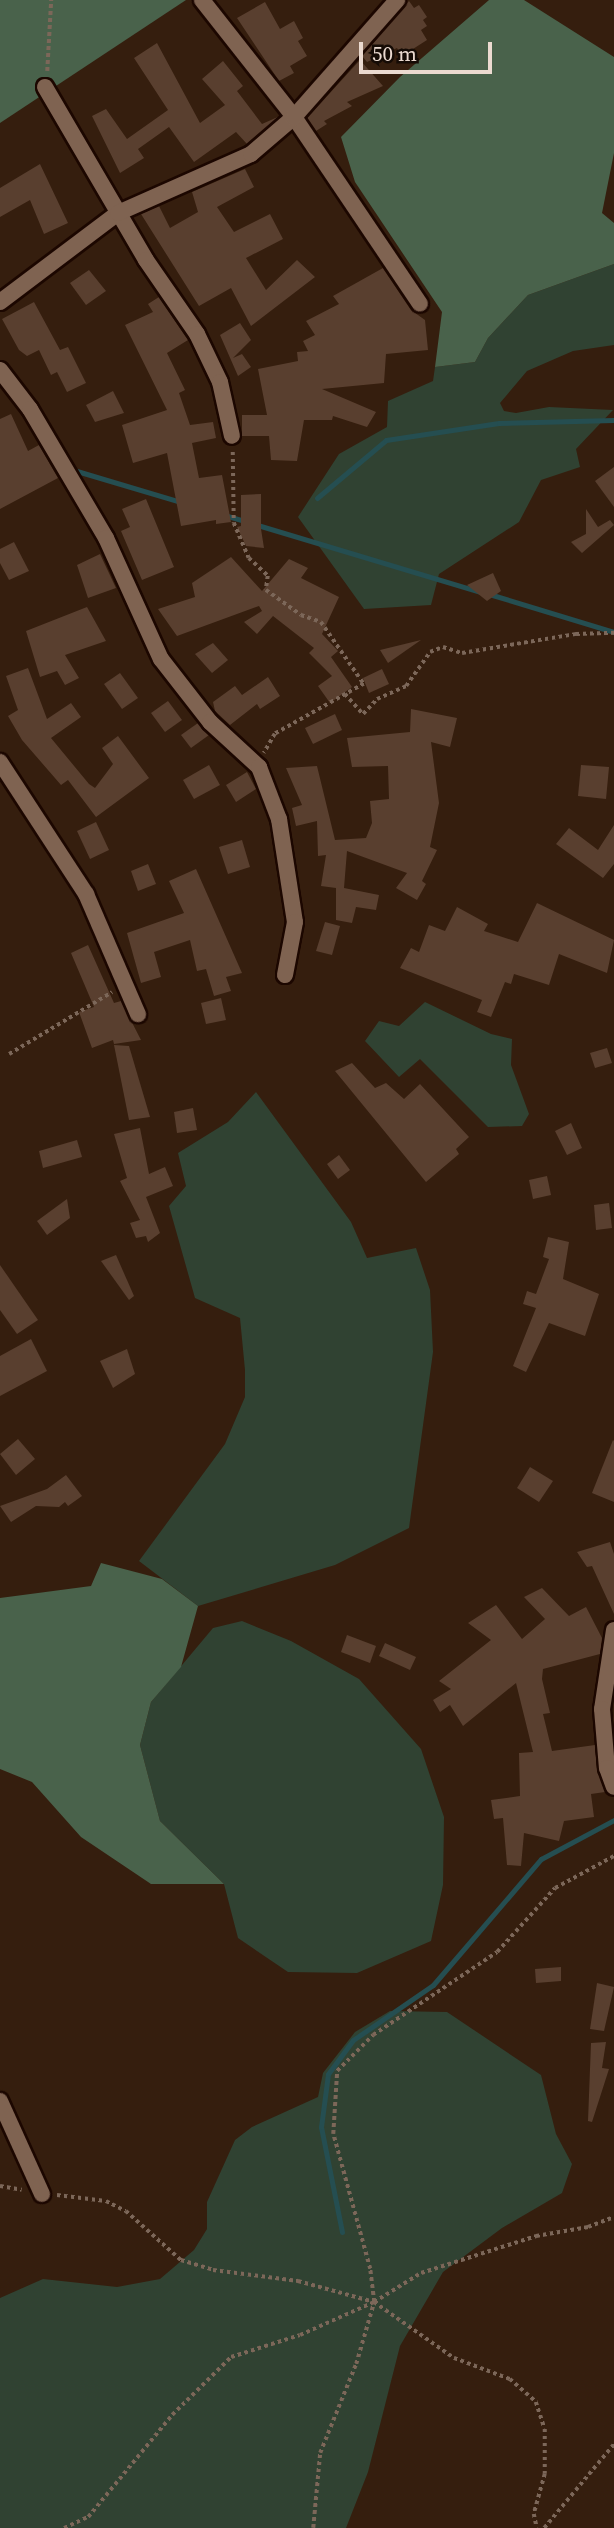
<!DOCTYPE html>
<html>
<head>
<meta charset="utf-8">
<style>
  body { margin:0 }
  #map { position:relative; width:614px; height:2528px; overflow:hidden; background:#351e0e; font-family:"Source Serif 4",serif }
  div>[style] { position:absolute }
  .green>* { inset:0; background:#304232 }
  .forest>* { inset:0; background:#49624b }
  .stream>* { height:5px; margin:-2.5px; padding:0 2.5px; transform-origin:2.5px; border-radius:2.5px; background:#254e51 }
  .building>* { inset:0; background:#593f2f }
  .path>* { height:3.5px; margin-top:-1.75px; transform-origin:0; background:repeating-linear-gradient(90deg,#7c6759 0 3.5px,transparent 0 7px) }
  .roads { filter:drop-shadow(2px 0 #1c0700) drop-shadow(-2px 0 #1c0700) drop-shadow(0 2px #1c0700) drop-shadow(0 -2px #1c0700) }
  .minor>* { height:16px; margin:-8px; padding:0 8px; transform-origin:8px; border-radius:8px; background:#7f6351 }
  span { translate:-50% -50%; white-space:nowrap; text-align:center; line-height:1.15; -webkit-text-stroke:5px #150b05; paint-order:stroke }
  .scale { position:absolute; left:359px; top:42px; width:133px; height:32px; box-sizing:border-box; border:4px solid #ebdad0; border-top:0; padding-left:9px; font-size:21px; line-height:24px; white-space:nowrap; color:#ebdad0; -webkit-text-stroke:5px #150b05; paint-order:stroke }
</style>
</head>
<body>
<div id="map">
  <div class="green">
    <i style="clip-path:polygon(614px 264px,614px 345px,573px 351px,527px 371px,500px 403px,504px 411px,516px 413px,549px 407px,613px 410px,576px 449px,580px 467px,541px 480px,519px 522px,439px 574px,431px 605px,364px 609px,298px 517px,339px 454px,387px 427px,388px 401px,433px 381px,435px 367px,475px 362px,488px 338px,528px 295px)"></i>
    <i style="clip-path:polygon(425px 1002px,491px 1034px,512px 1039px,511px 1065px,529px 1114px,522px 1126px,488px 1127px,420px 1059px,399px 1077px,365px 1041px,379px 1021px,399px 1026px)"></i>
    <i style="clip-path:polygon(256px 1092px,351px 1222px,367px 1258px,416px 1248px,430px 1290px,433px 1352px,409px 1528px,335px 1565px,198px 1606px,139px 1561px,225px 1444px,245px 1397px,245px 1370px,240px 1318px,195px 1298px,169px 1206px,186px 1186px,178px 1153px,228px 1122px)"></i>
    <i style="clip-path:polygon(242px 1621px,291px 1641px,359px 1679px,421px 1749px,444px 1817px,443px 1885px,431px 1941px,357px 1973px,288px 1972px,238px 1938px,224px 1884px,160px 1821px,140px 1745px,151px 1702px,213px 1628px)"></i>
    <i style="clip-path:polygon(390px 2011px,447px 2012px,541px 2075px,556px 2134px,572px 2164px,562px 2193px,502px 2228px,443px 2272px,400px 2346px,368px 2472px,346px 2528px,0 2528px,0 2298px,43px 2279px,117px 2287px,160px 2279px,194px 2250px,207px 2229px,207px 2202px,235px 2140px,252px 2127px,318px 2097px,323px 2073px,355px 2032px)"></i>
  </div>
  <div class="forest">
    <i style="clip-path:polygon(0 0,186px 0,0 123px)"></i>
    <i style="clip-path:polygon(489px 0,524px 0,614px 57px,614px 153px,602px 213px,614px 223px,614px 264px,528px 295px,488px 338px,475px 362px,435px 367px,442px 312px,355px 182px,341px 137px,400px 77px)"></i>
    <i style="clip-path:polygon(101px 1563px,162px 1579px,198px 1606px,181px 1667px,151px 1702px,140px 1745px,160px 1821px,224px 1884px,151px 1884px,81px 1837px,32px 1782px,0 1769px,0 1598px,91px 1586px)"></i>
  </div>
  <div class="stream">
    <i style="left:70px;top:469px;width:116px;rotate:16.6deg"></i>
    <i style="left:317px;top:498px;width:90px;rotate:-40deg"></i>
    <i style="left:386px;top:440px;width:114px;rotate:-8.6deg"></i>
    <i style="left:499px;top:423px;width:115px;rotate:-1.5deg"></i>
    <i style="left:224px;top:515px;width:22px;rotate:16deg"></i>
    <i style="left:254px;top:524px;width:236px;rotate:16.7deg"></i>
    <i style="left:489px;top:594px;width:131px;rotate:16.9deg"></i>
    <i style="left:342px;top:2232px;width:107px;rotate:-101.3deg"></i>
    <i style="left:321px;top:2127px;width:53px;rotate:-82.5deg"></i>
    <i style="left:328px;top:2074px;width:42px;rotate:-53.7deg"></i>
    <i style="left:353px;top:2040px;width:97px;rotate:-34.5deg"></i>
    <i style="left:433px;top:1985px;width:166px;rotate:-49.4deg"></i>
    <i style="left:541px;top:1859px;width:83px;rotate:-28.1deg"></i>
  </div>
  <div class="building">
    <i style="clip-path:polygon(409px 1px,414px 8px,419px 5px,427px 17px,423px 20px,427px 26px,421px 30px,427px 40px,402px 56px,397px 48px,367px 62px,362px 56px)"></i>
    <i style="clip-path:polygon(265px 2px,280px 29px,294px 21px,303px 38px,298px 41px,307px 56px,290px 66px,294px 73px,279px 81px,237px 18px)"></i>
    <i style="clip-path:polygon(157px 43px,200px 123px,225px 105px,202px 79px,223px 61px,243px 86px,237px 91px,262px 124px,280px 116px,247px 144px,236px 132px,194px 162px,169px 127px,138px 149px,144px 158px,120px 173px,92px 116px,106px 109px,127px 139px,168px 110px,134px 58px)"></i>
    <i style="clip-path:polygon(360px 60px,383px 86px,347px 102px,352px 106px,324px 121px,327px 124px,316px 131px,307px 118px)"></i>
    <i style="clip-path:polygon(40px 164px,68px 223px,44px 234px,30px 200px,0 217px,0 188px)"></i>
    <i style="clip-path:polygon(245px 169px,254px 187px,217px 207px,234px 232px,270px 214px,283px 239px,246px 258px,266px 290px,297px 260px,315px 277px,251px 326px,231px 288px,199px 306px,141px 214px,159px 206px,170px 228px,198px 212px,192px 192px)"></i>
    <i style="clip-path:polygon(383px 268px,411px 310px,425px 320px,428px 350px,386px 354px,384px 383px,322px 389px,376px 412px,367px 427px,333px 416px,332px 420px,304px 420px,297px 461px,271px 460px,269px 436px,242px 436px,242px 415px,267px 415px,258px 369px,298px 361px,297px 352px,308px 351px,303px 341px,315px 335px,306px 321px,339px 304px,333px 296px)"></i>
    <i style="clip-path:polygon(89px 270px,106px 291px,86px 305px,70px 283px)"></i>
    <i style="clip-path:polygon(159px 297px,188px 340px,167px 353px,185px 390px,179px 393px,190px 425px,213px 422px,216px 438px,192px 443px,199px 478px,222px 475px,231px 522px,216px 524px,216px 520px,181px 526px,167px 453px,133px 463px,122px 425px,167px 410px,125px 325px,153px 312px,148px 304px)"></i>
    <i style="clip-path:polygon(34px 302px,60px 350px,68px 347px,86px 383px,67px 392px,57px 372px,51px 375px,39px 350px,27px 356px,19px 350px,2px 319px)"></i>
    <i style="clip-path:polygon(240px 323px,251px 340px,233px 358px,242px 354px,251px 367px,238px 376px,220px 335px)"></i>
    <i style="clip-path:polygon(113px 391px,124px 413px,95px 422px,86px 405px)"></i>
    <i style="clip-path:polygon(11px 414px,28px 451px,39px 445px,58px 478px,0 509px,0 419px)"></i>
    <i style="clip-path:polygon(614px 467px,614px 507px,595px 481px)"></i>
    <i style="clip-path:polygon(261px 494px,261px 529px,264px 548px,246px 546px,237px 527px,241px 526px,241px 495px)"></i>
    <i style="clip-path:polygon(146px 499px,174px 567px,142px 580px,121px 531px,130px 527px,122px 509px)"></i>
    <i style="clip-path:polygon(586px 509px,598px 527px,610px 520px,614px 525px,582px 553px,571px 542px,586px 534px)"></i>
    <i style="clip-path:polygon(14px 542px,29px 571px,9px 580px,0 563px,0 549px)"></i>
    <i style="clip-path:polygon(100px 554px,116px 588px,88px 598px,77px 565px)"></i>
    <i style="clip-path:polygon(231px 557px,262px 591px,289px 559px,308px 568px,301px 578px,339px 597px,322px 634px,338px 651px,331px 657px,352px 687px,330px 703px,318px 686px,332px 676px,309px 653px,314px 648px,273px 616px,257px 634px,244px 622px,262px 611px,259px 606px,177px 636px,158px 609px,195px 597px,192px 583px)"></i>
    <i style="clip-path:polygon(493px 573px,501px 591px,487px 601px,467px 585px)"></i>
    <i style="clip-path:polygon(87px 607px,106px 641px,65px 655px,79px 678px,65px 685px,57px 671px,40px 677px,26px 631px)"></i>
    <i style="clip-path:polygon(421px 640px,388px 663px,380px 650px)"></i>
    <i style="clip-path:polygon(213px 643px,228px 660px,212px 673px,195px 654px)"></i>
    <i style="clip-path:polygon(28px 668px,47px 719px,71px 703px,81px 717px,51px 738px,89px 784px,95px 788px,113px 764px,102px 748px,118px 736px,149px 778px,96px 817px,68px 780px,61px 785px,22px 740px,8px 716px,18px 710px,6px 676px)"></i>
    <i style="clip-path:polygon(382px 669px,389px 684px,369px 693px,363px 678px)"></i>
    <i style="clip-path:polygon(120px 673px,138px 698px,122px 709px,104px 684px)"></i>
    <i style="clip-path:polygon(268px 677px,280px 696px,260px 709px,257px 704px,230px 725px,215px 711px,213px 702px,235px 686px,242px 695px)"></i>
    <i style="clip-path:polygon(168px 701px,182px 720px,165px 732px,151px 713px)"></i>
    <i style="clip-path:polygon(411px 709px,457px 718px,450px 747px,431px 742px,439px 803px,430px 847px,437px 850px,422px 881px,426px 884px,417px 900px,396px 888px,407px 873px,347px 851px,344px 888px,379px 895px,376px 910px,356px 907px,352px 923px,336px 920px,336px 888px,321px 886px,326px 855px,318px 856px,317px 821px,296px 826px,292px 808px,302px 805px,286px 768px,317px 766px,335px 840px,366px 838px,372px 823px,370px 801px,389px 799px,388px 766px,352px 767px,347px 738px,410px 732px)"></i>
    <i style="clip-path:polygon(335px 714px,342px 730px,313px 744px,305px 728px)"></i>
    <i style="clip-path:polygon(198px 723px,209px 735px,191px 748px,181px 735px)"></i>
    <i style="clip-path:polygon(209px 765px,220px 785px,194px 799px,183px 780px)"></i>
    <i style="clip-path:polygon(581px 765px,609px 767px,606px 799px,578px 796px)"></i>
    <i style="clip-path:polygon(247px 772px,256px 789px,236px 802px,226px 785px)"></i>
    <i style="clip-path:polygon(96px 822px,109px 850px,90px 859px,77px 831px)"></i>
    <i style="clip-path:polygon(614px 825px,614px 864px,603px 878px,556px 844px,569px 828px,598px 850px)"></i>
    <i style="clip-path:polygon(242px 840px,250px 867px,228px 874px,219px 847px)"></i>
    <i style="clip-path:polygon(148px 864px,156px 884px,138px 891px,131px 871px)"></i>
    <i style="clip-path:polygon(196px 869px,242px 973px,226px 977px,231px 991px,214px 996px,206px 969px,197px 971px,190px 940px,154px 952px,161px 977px,141px 983px,127px 933px,184px 913px,169px 881px)"></i>
    <i style="clip-path:polygon(537px 903px,614px 940px,607px 973px,559px 954px,549px 985px,514px 974px,511px 984px,505px 982px,491px 1017px,477px 1012px,482px 1000px,400px 968px,411px 948px,419px 952px,429px 925px,445px 931px,457px 907px,488px 924px,484px 931px,518px 942px)"></i>
    <i style="clip-path:polygon(325px 922px,340px 926px,332px 955px,316px 951px)"></i>
    <i style="clip-path:polygon(88px 945px,114px 1003px,121px 1001px,141px 1040px,114px 1044px,113px 1040px,92px 1048px,79px 1012px,94px 1007px,71px 953px)"></i>
    <i style="clip-path:polygon(221px 998px,226px 1020px,206px 1024px,201px 1003px)"></i>
    <i style="clip-path:polygon(114px 1045px,129px 1046px,150px 1117px,129px 1120px)"></i>
    <i style="clip-path:polygon(607px 1048px,612px 1063px,595px 1068px,590px 1053px)"></i>
    <i style="clip-path:polygon(352px 1063px,375px 1088px,386px 1083px,404px 1099px,420px 1084px,469px 1137px,456px 1149px,459px 1154px,426px 1182px,335px 1071px)"></i>
    <i style="clip-path:polygon(193px 1108px,197px 1130px,177px 1133px,174px 1112px)"></i>
    <i style="clip-path:polygon(571px 1123px,582px 1148px,567px 1155px,555px 1131px)"></i>
    <i style="clip-path:polygon(140px 1128px,149px 1174px,165px 1167px,173px 1186px,146px 1197px,160px 1233px,148px 1242px,146px 1236px,136px 1238px,130px 1223px,140px 1220px,120px 1181px,127px 1178px,114px 1134px)"></i>
    <i style="clip-path:polygon(77px 1140px,82px 1157px,43px 1168px,39px 1151px)"></i>
    <i style="clip-path:polygon(339px 1155px,350px 1170px,338px 1179px,327px 1164px)"></i>
    <i style="clip-path:polygon(547px 1176px,551px 1195px,533px 1199px,529px 1180px)"></i>
    <i style="clip-path:polygon(67px 1199px,70px 1218px,47px 1235px,37px 1221px)"></i>
    <i style="clip-path:polygon(609px 1203px,612px 1228px,596px 1230px,594px 1205px)"></i>
    <i style="clip-path:polygon(548px 1237px,569px 1242px,563px 1279px,599px 1294px,585px 1336px,549px 1323px,526px 1372px,513px 1366px,536px 1308px,523px 1304px,527px 1291px,536px 1294px,549px 1259px,543px 1257px)"></i>
    <i style="clip-path:polygon(116px 1255px,134px 1296px,129px 1300px,101px 1261px)"></i>
    <i style="clip-path:polygon(0 1265px,38px 1320px,17px 1334px,0 1310px)"></i>
    <i style="clip-path:polygon(31px 1339px,47px 1371px,0 1396px,0 1356px)"></i>
    <i style="clip-path:polygon(127px 1349px,135px 1374px,113px 1388px,100px 1361px)"></i>
    <i style="clip-path:polygon(18px 1439px,35px 1459px,16px 1475px,0 1454px)"></i>
    <i style="clip-path:polygon(613px 1440px,614px 1441px,614px 1502px,592px 1493px)"></i>
    <i style="clip-path:polygon(530px 1467px,553px 1481px,539px 1502px,517px 1488px)"></i>
    <i style="clip-path:polygon(66px 1475px,82px 1496px,68px 1506px,65px 1502px,59px 1507px,36px 1506px,11px 1522px,0 1506px,47px 1489px)"></i>
    <i style="clip-path:polygon(610px 1542px,614px 1554px,614px 1614px,592px 1566px,587px 1567px,577px 1552px)"></i>
    <i style="clip-path:polygon(542px 1588px,569px 1616px,586px 1607px,602px 1638px,600px 1654px,543px 1669px,542px 1679px,550px 1713px,543px 1714px,552px 1751px,595px 1745px,605px 1792px,591px 1794px,594px 1817px,564px 1821px,559px 1841px,524px 1833px,521px 1866px,507px 1865px,503px 1818px,494px 1819px,491px 1800px,520px 1796px,519px 1753px,533px 1752px,516px 1683px,463px 1726px,450px 1705px,440px 1712px,433px 1700px,451px 1689px,439px 1681px,491px 1640px,468px 1623px,496px 1605px,522px 1639px,545px 1619px,524px 1597px)"></i>
    <i style="clip-path:polygon(347px 1635px,376px 1646px,370px 1663px,341px 1652px)"></i>
    <i style="clip-path:polygon(385px 1643px,416px 1657px,410px 1670px,379px 1656px)"></i>
    <i style="clip-path:polygon(561px 1967px,561px 1981px,536px 1983px,535px 1969px)"></i>
    <i style="clip-path:polygon(597px 1983px,614px 1987px,604px 2031px,590px 2029px)"></i>
    <i style="clip-path:polygon(606px 2042px,602px 2068px,609px 2069px,592px 2122px,588px 2121px,591px 2043px)"></i>
  </div>
  <div class="path">
    <i style="left:47px;top:71px;width:71px;rotate:-86.8deg"></i>
    <i style="left:233px;top:452px;width:71px;rotate:89.2deg"></i>
    <i style="left:234px;top:523px;width:38px;rotate:67deg"></i>
    <i style="left:249px;top:558px;width:26px;rotate:43deg"></i>
    <i style="left:268px;top:576px;width:14px;rotate:98deg"></i>
    <i style="left:266px;top:590px;width:43px;rotate:35.5deg"></i>
    <i style="left:301px;top:615px;width:21px;rotate:19deg"></i>
    <i style="left:321px;top:622px;width:75px;rotate:55.3deg"></i>
    <i style="left:364px;top:684px;width:102px;rotate:150.7deg"></i>
    <i style="left:275px;top:734px;width:22px;rotate:120deg"></i>
    <i style="left:345px;top:694px;width:27px;rotate:48deg"></i>
    <i style="left:363px;top:714px;width:21px;rotate:-47deg"></i>
    <i style="left:377px;top:699px;width:32px;rotate:-24deg"></i>
    <i style="left:406px;top:686px;width:42px;rotate:-54.8deg"></i>
    <i style="left:430px;top:652px;width:14px;rotate:-21deg"></i>
    <i style="left:443px;top:647px;width:20px;rotate:18deg"></i>
    <i style="left:462px;top:653px;width:116px;rotate:-9.5deg"></i>
    <i style="left:576px;top:634px;width:38px;rotate:-2deg"></i>
    <i style="left:9px;top:1054px;width:120px;rotate:-31deg"></i>
    <i style="left:0;top:2186px;width:22px;rotate:10deg"></i>
    <i style="left:57px;top:2195px;width:49px;rotate:7deg"></i>
    <i style="left:106px;top:2201px;width:22px;rotate:27deg"></i>
    <i style="left:126px;top:2211px;width:74px;rotate:41.7deg"></i>
    <i style="left:181px;top:2260px;width:34px;rotate:17deg"></i>
    <i style="left:213px;top:2270px;width:86px;rotate:7.4deg"></i>
    <i style="left:298px;top:2281px;width:79px;rotate:15.4deg"></i>
    <i style="left:374px;top:2302px;width:98px;rotate:35deg"></i>
    <i style="left:454px;top:2358px;width:60px;rotate:20.6deg"></i>
    <i style="left:510px;top:2379px;width:35px;rotate:41deg"></i>
    <i style="left:536px;top:2402px;width:28px;rotate:72deg"></i>
    <i style="left:545px;top:2429px;width:45px;rotate:90deg"></i>
    <i style="left:545px;top:2474px;width:41px;rotate:105.4deg"></i>
    <i style="left:534px;top:2514px;width:14px;rotate:78deg"></i>
    <i style="left:64px;top:2528px;width:26px;rotate:-25deg"></i>
    <i style="left:88px;top:2517px;width:132px;rotate:-50.5deg"></i>
    <i style="left:172px;top:2415px;width:83px;rotate:-44.5deg"></i>
    <i style="left:231px;top:2357px;width:72px;rotate:-17.7deg"></i>
    <i style="left:300px;top:2335px;width:81px;rotate:-24deg"></i>
    <i style="left:374px;top:2302px;width:55px;rotate:-31.7deg"></i>
    <i style="left:421px;top:2273px;width:121px;rotate:-17.8deg"></i>
    <i style="left:536px;top:2236px;width:53px;rotate:-9.8deg"></i>
    <i style="left:588px;top:2227px;width:28px;rotate:-21deg"></i>
    <i style="left:313px;top:2528px;width:75px;rotate:-84.7deg"></i>
    <i style="left:320px;top:2453px;width:96px;rotate:-68deg"></i>
    <i style="left:356px;top:2364px;width:65px;rotate:-73.8deg"></i>
    <i style="left:374px;top:2302px;width:33px;rotate:-97deg"></i>
    <i style="left:370px;top:2269px;width:140px;rotate:-105.3deg"></i>
    <i style="left:333px;top:2134px;width:63px;rotate:-86.4deg"></i>
    <i style="left:337px;top:2071px;width:51px;rotate:-45deg"></i>
    <i style="left:373px;top:2035px;width:149px;rotate:-33.8deg"></i>
    <i style="left:497px;top:1952px;width:86px;rotate:-47.8deg"></i>
    <i style="left:555px;top:1888px;width:67px;rotate:-28.5deg"></i>
    <i style="left:544px;top:2528px;width:109px;rotate:-50.2deg"></i>
  </div>
  <div class="roads">
    <div class="minor">
      <i style="left:202px;top:0;width:149px;rotate:51.8deg"></i>
      <i style="left:294px;top:117px;width:225px;rotate:56deg"></i>
      <i style="left:45px;top:87px;width:200px;rotate:59.7deg"></i>
      <i style="left:146px;top:260px;width:90px;rotate:55.4deg"></i>
      <i style="left:197px;top:334px;width:53px;rotate:64.4deg"></i>
      <i style="left:220px;top:382px;width:55px;rotate:77.5deg"></i>
      <i style="left:0;top:302px;width:148px;rotate:-37deg"></i>
      <i style="left:118px;top:213px;width:145px;rotate:-23.9deg"></i>
      <i style="left:251px;top:154px;width:57px;rotate:-40.7deg"></i>
      <i style="left:294px;top:117px;width:156px;rotate:-48.6deg"></i>
      <i style="left:0;top:370px;width:49px;rotate:52.4deg"></i>
      <i style="left:30px;top:409px;width:150px;rotate:59.5deg"></i>
      <i style="left:106px;top:538px;width:133px;rotate:65.6deg"></i>
      <i style="left:161px;top:659px;width:80px;rotate:52.1deg"></i>
      <i style="left:210px;top:722px;width:67px;rotate:42.6deg"></i>
      <i style="left:259px;top:767px;width:56px;rotate:69deg"></i>
      <i style="left:279px;top:819px;width:104px;rotate:81.2deg"></i>
      <i style="left:295px;top:922px;width:54px;rotate:100.7deg"></i>
      <i style="left:0;top:762px;width:158px;rotate:56.9deg"></i>
      <i style="left:86px;top:894px;width:131px;rotate:66.6deg"></i>
      <i style="left:614px;top:1630px;width:80px;rotate:98.6deg"></i>
      <i style="left:602px;top:1709px;width:59px;rotate:85.2deg"></i>
      <i style="left:607px;top:1768px;width:20px;rotate:70deg"></i>
      <i style="left:0;top:2101px;width:102px;rotate:65.7deg"></i>
    </div>
  </div>
  <div class="scale">50 m</div>
</div>
</body>
</html>
